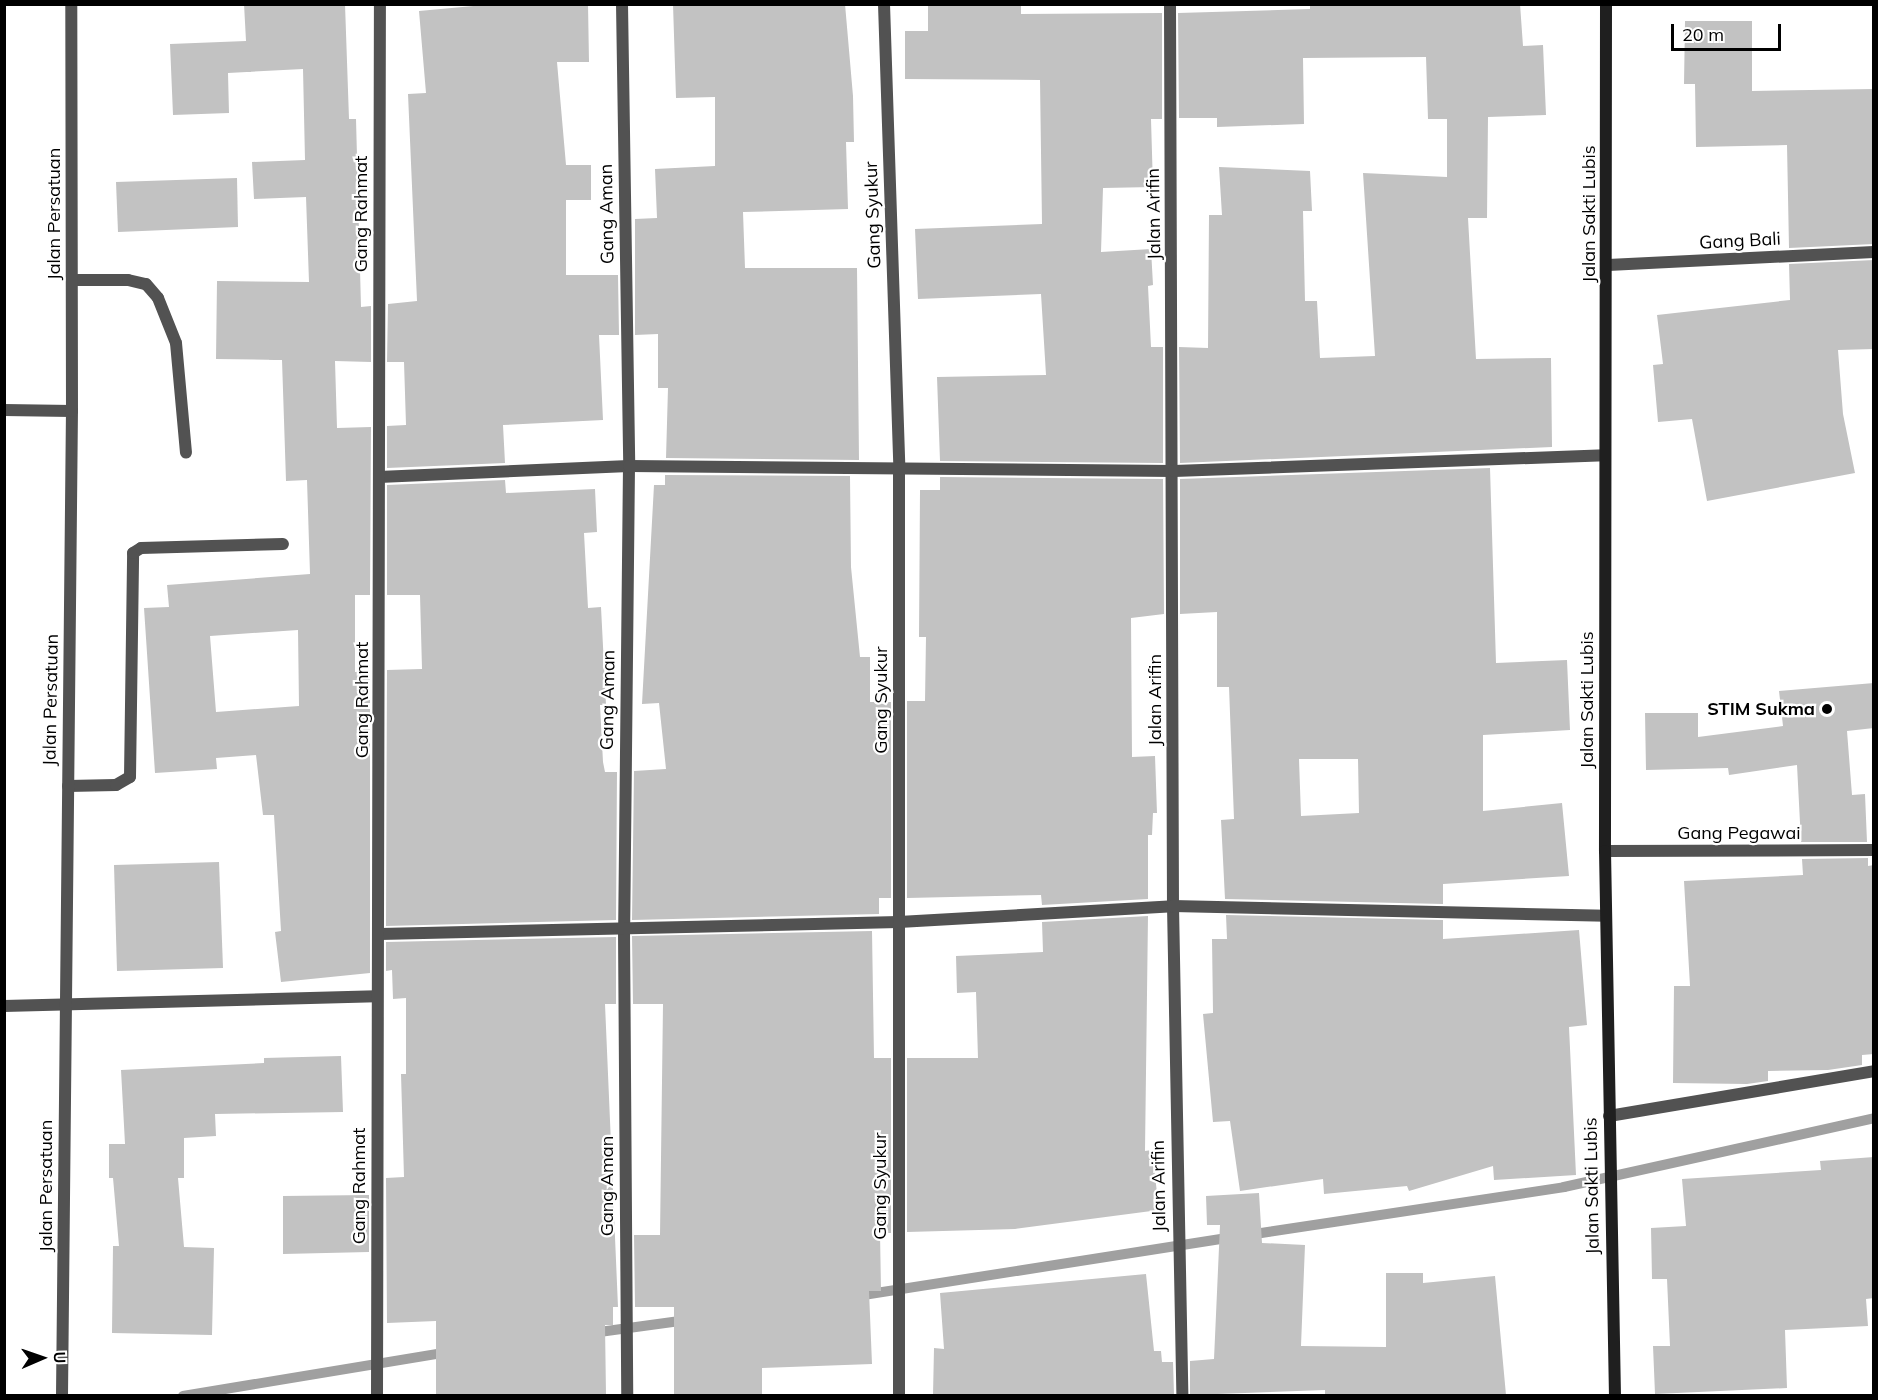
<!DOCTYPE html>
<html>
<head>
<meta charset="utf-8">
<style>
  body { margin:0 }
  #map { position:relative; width:1878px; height:1400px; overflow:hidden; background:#fff; font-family:Mulish,sans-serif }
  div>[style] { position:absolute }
  .stream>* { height:10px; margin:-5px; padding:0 5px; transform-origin:5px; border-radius:5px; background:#a0a0a0 }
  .building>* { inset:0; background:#c2c2c2 }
  .lane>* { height:12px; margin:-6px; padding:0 6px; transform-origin:6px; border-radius:6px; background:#525252 }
  .street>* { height:12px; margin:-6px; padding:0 6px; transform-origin:6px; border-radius:6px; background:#525252 }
  .secondary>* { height:12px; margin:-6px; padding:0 6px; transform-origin:6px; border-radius:6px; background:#1f1f1f }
  .dots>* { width:16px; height:16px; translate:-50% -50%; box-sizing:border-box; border:3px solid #fff; border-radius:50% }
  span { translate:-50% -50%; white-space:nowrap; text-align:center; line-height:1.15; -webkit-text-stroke:4.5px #fff; paint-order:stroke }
  .street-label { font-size:18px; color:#000 }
  .poi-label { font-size:18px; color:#000; font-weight:700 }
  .right { translate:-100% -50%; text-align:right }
  .frame { position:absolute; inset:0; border:6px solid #000; pointer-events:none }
  .north { position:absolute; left:12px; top:1328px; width:60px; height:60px; -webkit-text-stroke:4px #fff; paint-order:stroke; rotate:88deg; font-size:16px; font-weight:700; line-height:24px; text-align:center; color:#000 }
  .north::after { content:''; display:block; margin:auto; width:21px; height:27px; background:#000; clip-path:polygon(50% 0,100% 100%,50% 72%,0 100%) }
  .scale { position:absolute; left:1671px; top:24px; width:110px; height:27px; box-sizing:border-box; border:3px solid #000; border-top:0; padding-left:8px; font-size:18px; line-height:21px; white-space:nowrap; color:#000; -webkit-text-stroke:4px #fff; paint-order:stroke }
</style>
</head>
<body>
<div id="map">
  <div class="stream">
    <i style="left:1248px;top:1235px;width:320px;rotate:-8.6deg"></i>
    <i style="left:1564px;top:1187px;width:318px;rotate:-12.5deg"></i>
    <i style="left:857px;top:1296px;width:381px;rotate:-8.9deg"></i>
    <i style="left:592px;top:1333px;width:96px;rotate:-7.8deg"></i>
    <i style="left:183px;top:1396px;width:270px;rotate:-9.4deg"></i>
  </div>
  <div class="building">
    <i style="clip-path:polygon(evenodd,244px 4px,345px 4px,349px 119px,356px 119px,361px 307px,371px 306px,371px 362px,335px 361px,337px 428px,371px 427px,370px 595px,355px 595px,355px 672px,370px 671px,370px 973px,281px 982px,275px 932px,281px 931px,274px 815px,263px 815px,256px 755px,216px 758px,217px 769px,155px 773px,144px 608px,169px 607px,167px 585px,310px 574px,307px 480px,286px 481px,282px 360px,216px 359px,217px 281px,309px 282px,306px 197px,254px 199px,252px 162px,305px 160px,303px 69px,228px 73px,229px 113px,173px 115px,170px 44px,246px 41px,244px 4px,298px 630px,299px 706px,216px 712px,210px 636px,298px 630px)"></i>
    <i style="clip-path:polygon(495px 4px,588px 4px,589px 62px,557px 62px,566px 165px,591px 165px,591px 200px,566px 200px,566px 275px,618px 275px,619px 335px,599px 335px,603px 420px,503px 425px,505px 463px,387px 468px,387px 426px,406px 425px,404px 362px,387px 362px,388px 304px,417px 301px,408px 94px,426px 93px,419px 11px)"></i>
    <i style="clip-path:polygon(673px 4px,845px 4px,853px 96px,854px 142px,846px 142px,848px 209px,743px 212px,745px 268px,857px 268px,859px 460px,666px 458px,668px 388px,658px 388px,658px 334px,635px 335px,635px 219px,657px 218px,655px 169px,715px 166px,715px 97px,676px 98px)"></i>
    <i style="clip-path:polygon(928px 4px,1021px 4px,1021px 14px,1162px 13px,1162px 119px,1151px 119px,1153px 187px,1103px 188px,1101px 252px,1151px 249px,1153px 285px,1148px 286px,1151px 347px,1163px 347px,1163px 463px,940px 461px,937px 377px,1046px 375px,1041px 294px,918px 299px,915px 229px,1042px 224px,1040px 80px,905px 79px,905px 31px,928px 31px)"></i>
    <i style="clip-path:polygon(1310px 4px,1520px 4px,1523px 46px,1543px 45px,1546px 115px,1488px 117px,1487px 218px,1468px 218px,1476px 359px,1551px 358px,1552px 447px,1180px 463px,1179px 347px,1208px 348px,1209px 215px,1222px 215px,1219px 167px,1310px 171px,1312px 211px,1303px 211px,1305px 301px,1317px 301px,1320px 358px,1375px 356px,1363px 173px,1447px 177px,1447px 119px,1428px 119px,1426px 57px,1303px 58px,1304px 124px,1217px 127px,1217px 118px,1179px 118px,1178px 13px,1310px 9px)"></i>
    <i style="clip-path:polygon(1685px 21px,1752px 21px,1752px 91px,1874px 89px,1874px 244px,1789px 248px,1787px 145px,1696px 147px,1695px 84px,1684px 84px)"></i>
    <i style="clip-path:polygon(237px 178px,238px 227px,118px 232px,116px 182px)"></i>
    <i style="clip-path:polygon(1874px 260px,1874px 349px,1838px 350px,1843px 414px,1855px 473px,1707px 501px,1692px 419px,1658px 422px,1653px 365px,1663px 364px,1657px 315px,1790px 300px,1789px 264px)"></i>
    <i style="clip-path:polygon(evenodd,1490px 468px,1496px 663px,1567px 660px,1570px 730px,1483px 735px,1483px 811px,1562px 803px,1569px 876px,1443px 884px,1443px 904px,1225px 899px,1221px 820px,1234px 819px,1229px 687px,1217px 687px,1217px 612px,1180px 614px,1180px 479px,1490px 468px,1299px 759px,1358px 759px,1359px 813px,1301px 816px,1299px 759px)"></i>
    <i style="clip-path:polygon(665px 475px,850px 476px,851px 567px,860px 657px,870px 657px,870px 702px,891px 702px,891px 898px,879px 898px,879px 914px,632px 920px,634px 771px,666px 769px,659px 703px,642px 704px,654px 485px,665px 485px)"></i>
    <i style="clip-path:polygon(940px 477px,1163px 479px,1164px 614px,1131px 618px,1132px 757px,1155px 756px,1157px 813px,1153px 813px,1152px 835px,1148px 835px,1148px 899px,1042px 905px,1041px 895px,907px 898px,907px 701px,925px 701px,926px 637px,919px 637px,920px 490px,940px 490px)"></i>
    <i style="clip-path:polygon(505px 480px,506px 493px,595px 489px,597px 532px,584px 533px,588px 608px,601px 607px,606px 705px,600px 705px,603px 762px,605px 772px,617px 772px,616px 920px,386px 926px,387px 670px,422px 669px,420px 595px,387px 595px,387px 485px)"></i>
    <i style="clip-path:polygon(1874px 683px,1874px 728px,1847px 731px,1852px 795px,1865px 794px,1867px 842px,1801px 842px,1797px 765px,1729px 775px,1728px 768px,1646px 770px,1645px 713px,1698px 713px,1698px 737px,1783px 726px,1779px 691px)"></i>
    <i style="clip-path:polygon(1868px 858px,1868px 866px,1874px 865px,1874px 1054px,1862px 1055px,1862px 1065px,1828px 1070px,1768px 1071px,1768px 1081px,1747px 1084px,1673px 1083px,1674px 986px,1690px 986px,1684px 881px,1803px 875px,1802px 859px)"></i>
    <i style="clip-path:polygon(219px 862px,223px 968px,117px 971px,114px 865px)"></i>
    <i style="clip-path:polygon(1226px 915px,1443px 920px,1443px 939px,1579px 930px,1587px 1025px,1569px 1027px,1576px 1175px,1494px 1180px,1493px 1166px,1409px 1191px,1407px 1186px,1324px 1194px,1323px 1179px,1240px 1191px,1230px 1121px,1213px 1122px,1203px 1014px,1213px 1013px,1212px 939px,1227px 939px)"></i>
    <i style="clip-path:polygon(1148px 916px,1145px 1151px,1152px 1150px,1159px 1210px,1015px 1229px,907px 1232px,907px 1058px,978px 1058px,976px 992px,957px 993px,956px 956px,1043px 952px,1042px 922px)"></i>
    <i style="clip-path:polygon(872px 931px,874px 1058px,891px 1058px,891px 1233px,880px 1233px,881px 1291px,869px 1291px,872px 1364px,762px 1368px,762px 1395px,674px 1395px,674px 1307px,635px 1307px,634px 1235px,660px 1235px,663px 1004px,633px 1004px,632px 936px)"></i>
    <i style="clip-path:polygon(616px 937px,616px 1004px,605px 1004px,618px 1307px,613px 1307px,613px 1325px,605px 1325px,606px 1395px,436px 1395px,436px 1321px,387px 1323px,386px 1178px,404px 1177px,401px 1074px,406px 1074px,406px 998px,393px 999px,392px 970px,386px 971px,386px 942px)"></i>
    <i style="clip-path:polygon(341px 1056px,343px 1112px,215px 1114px,216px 1136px,184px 1138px,184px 1178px,178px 1178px,184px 1247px,214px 1248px,212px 1335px,112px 1333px,113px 1246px,119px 1246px,113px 1178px,109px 1178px,109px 1144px,125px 1144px,121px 1070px,264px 1063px,264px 1058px)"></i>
    <i style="clip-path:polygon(1874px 1157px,1874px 1298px,1866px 1299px,1868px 1326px,1785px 1330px,1787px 1388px,1655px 1394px,1653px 1346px,1670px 1346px,1667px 1279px,1652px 1279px,1651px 1228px,1686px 1226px,1682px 1179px,1821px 1170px,1820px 1161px)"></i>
    <i style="clip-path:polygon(1259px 1193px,1262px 1243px,1305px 1245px,1301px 1346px,1386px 1347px,1386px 1273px,1423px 1273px,1423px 1283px,1495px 1276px,1506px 1395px,1325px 1395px,1325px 1390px,1190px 1395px,1190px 1361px,1214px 1359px,1220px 1225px,1207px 1225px,1206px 1196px)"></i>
    <i style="clip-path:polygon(369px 1195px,369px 1252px,283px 1254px,283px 1196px)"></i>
    <i style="clip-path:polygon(1146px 1274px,1154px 1351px,1161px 1351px,1162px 1362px,1173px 1362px,1174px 1395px,933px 1395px,934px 1348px,944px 1349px,940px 1293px)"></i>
  </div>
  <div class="lane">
    <i style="left:72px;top:280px;width:56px"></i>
    <i style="left:128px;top:280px;width:18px;rotate:13deg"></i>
    <i style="left:146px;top:284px;width:18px;rotate:49deg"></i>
    <i style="left:158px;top:298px;width:48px;rotate:68.2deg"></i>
    <i style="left:176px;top:343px;width:110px;rotate:84.8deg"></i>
    <i style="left:68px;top:786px;width:48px;rotate:-1.2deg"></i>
    <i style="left:116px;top:785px;width:16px;rotate:-30deg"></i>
    <i style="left:130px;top:777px;width:224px;rotate:-89.2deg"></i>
    <i style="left:133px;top:553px;width:9px;rotate:-32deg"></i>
    <i style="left:141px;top:548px;width:142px;rotate:-1.6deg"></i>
  </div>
  <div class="street">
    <i style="left:622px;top:4px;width:462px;rotate:89.1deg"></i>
    <i style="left:629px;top:466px;width:464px;rotate:90.6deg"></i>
    <i style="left:624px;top:930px;width:466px;rotate:89.6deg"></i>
    <i style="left:884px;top:4px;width:464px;rotate:88.1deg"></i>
    <i style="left:899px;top:468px;width:928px;rotate:90deg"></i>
    <i style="left:1170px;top:4px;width:902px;rotate:89.81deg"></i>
    <i style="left:1173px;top:906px;width:490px;rotate:88.9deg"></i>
    <i style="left:1608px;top:265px;width:266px;rotate:-2.8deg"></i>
    <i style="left:4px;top:410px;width:68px;rotate:0.8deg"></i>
    <i style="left:379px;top:477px;width:250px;rotate:-2.5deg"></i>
    <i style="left:629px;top:466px;width:545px;rotate:0.53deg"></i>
    <i style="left:1174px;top:471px;width:431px;rotate:-2.1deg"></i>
    <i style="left:1605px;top:851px;width:269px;rotate:-0.2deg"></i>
    <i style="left:380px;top:934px;width:519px;rotate:-1.32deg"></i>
    <i style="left:899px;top:922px;width:274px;rotate:-3.3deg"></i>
    <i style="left:1173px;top:906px;width:433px;rotate:1.3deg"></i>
    <i style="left:4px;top:1006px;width:372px;rotate:-1.5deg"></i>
    <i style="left:1609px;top:1116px;width:269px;rotate:-9.6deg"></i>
    <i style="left:62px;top:1396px;width:985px;rotate:-89.42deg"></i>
    <i style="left:72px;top:411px;width:407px;rotate:-90.1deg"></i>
    <i style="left:377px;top:1396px;width:1392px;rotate:-89.88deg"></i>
  </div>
  <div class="secondary">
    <i style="left:1606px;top:4px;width:847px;rotate:90.07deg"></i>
    <i style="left:1605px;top:851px;width:545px;rotate:88.95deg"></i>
  </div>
  <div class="dots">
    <i style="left:1827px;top:709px;background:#000"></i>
  </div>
  <div class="street-label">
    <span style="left:54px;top:214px;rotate:-90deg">Jalan Persatuan</span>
    <span style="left:361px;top:214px;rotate:-90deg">Gang Rahmat</span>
    <span style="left:607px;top:214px;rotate:-91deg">Gang Aman</span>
    <span style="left:1154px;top:214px;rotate:-91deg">Jalan Arifin</span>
    <span style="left:1589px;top:214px;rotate:-90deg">Jalan Sakti Lubis</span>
    <span style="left:873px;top:215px;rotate:-92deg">Gang Syukur</span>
    <span style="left:1740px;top:241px;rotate:-3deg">Gang Bali</span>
    <span style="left:51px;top:700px;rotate:-89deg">Jalan Persatuan</span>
    <span style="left:362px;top:700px;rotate:-90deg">Gang Rahmat</span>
    <span style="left:608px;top:700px;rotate:-89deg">Gang Aman</span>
    <span style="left:881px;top:700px;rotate:-90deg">Gang Syukur</span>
    <span style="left:1155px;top:700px;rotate:-90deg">Jalan Arifin</span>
    <span style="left:1587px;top:700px;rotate:-90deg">Jalan Sakti Lubis</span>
    <span style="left:1739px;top:833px">Gang Pegawai</span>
    <span style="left:46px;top:1186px;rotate:-90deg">Jalan Persatuan</span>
    <span style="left:359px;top:1186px;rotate:-90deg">Gang Rahmat</span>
    <span style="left:607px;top:1186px;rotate:-90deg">Gang Aman</span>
    <span style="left:880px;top:1186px;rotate:-90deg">Gang Syukur</span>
    <span style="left:1159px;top:1186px;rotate:-91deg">Jalan Arifin</span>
    <span style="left:1592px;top:1186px;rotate:-91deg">Jalan Sakti Lubis</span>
  </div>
  <div class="poi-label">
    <span class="right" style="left:1815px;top:709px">STIM Sukma</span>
  </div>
  <div class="frame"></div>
  <div class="north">U</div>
  <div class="scale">20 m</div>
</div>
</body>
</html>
